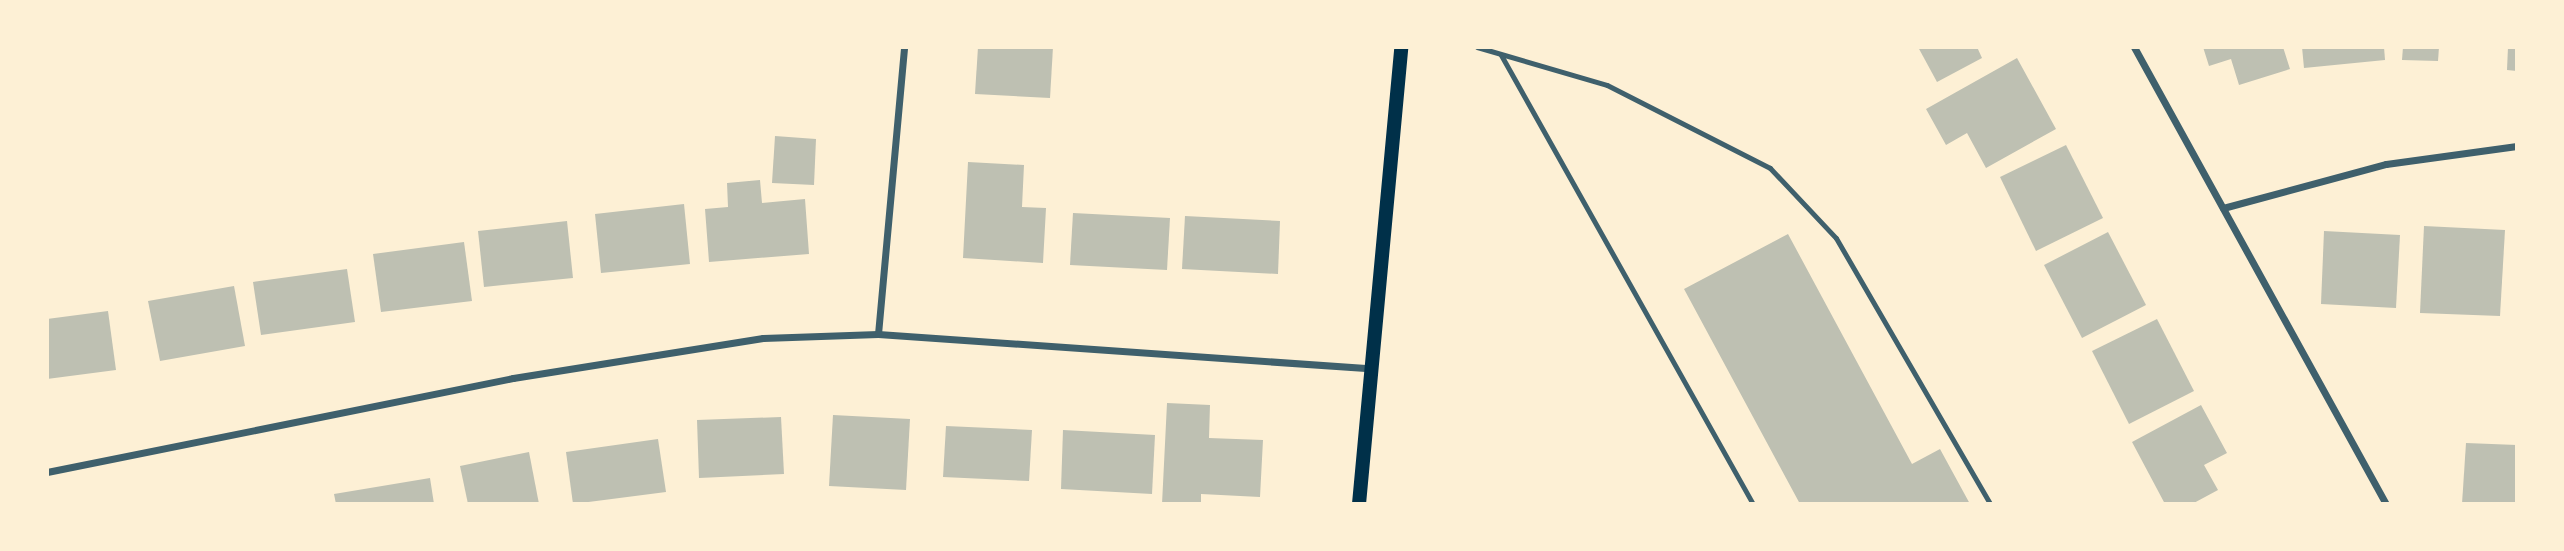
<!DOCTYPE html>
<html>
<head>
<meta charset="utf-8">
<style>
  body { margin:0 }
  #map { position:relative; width:2564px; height:551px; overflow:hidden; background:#fdf0d5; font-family:Karla,sans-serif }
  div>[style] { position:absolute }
  .building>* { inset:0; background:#bec0b2 }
  .service>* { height:5px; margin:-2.5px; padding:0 2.5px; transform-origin:2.5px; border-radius:2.5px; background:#3f606c }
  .minor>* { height:7px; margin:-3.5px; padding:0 3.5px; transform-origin:3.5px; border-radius:3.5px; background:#3f606c }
  .secondary>* { height:14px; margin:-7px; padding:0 7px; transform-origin:7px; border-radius:7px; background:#003049 }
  span { translate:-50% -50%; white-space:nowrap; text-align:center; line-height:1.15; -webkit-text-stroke:5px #fdf0d5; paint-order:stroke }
  .frame { position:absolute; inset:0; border:49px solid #fdf0d5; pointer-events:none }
</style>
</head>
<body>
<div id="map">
  <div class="building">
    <i style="clip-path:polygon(978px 47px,1053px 47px,1050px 98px,975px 94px)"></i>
    <i style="clip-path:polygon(1918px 47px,1977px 47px,1982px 58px,1937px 82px)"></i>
    <i style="clip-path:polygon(2203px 47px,2283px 47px,2290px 69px,2239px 85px,2231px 59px,2209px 66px)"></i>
    <i style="clip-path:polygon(2302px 47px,2384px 47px,2385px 60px,2304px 68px)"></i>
    <i style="clip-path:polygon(2403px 47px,2439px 47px,2438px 61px,2402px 60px)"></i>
    <i style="clip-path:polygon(2508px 47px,2517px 47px,2517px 71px,2507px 70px)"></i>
    <i style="clip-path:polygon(2017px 58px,2056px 129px,1986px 168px,1967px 133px,1946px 145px,1926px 109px)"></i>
    <i style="clip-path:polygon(775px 136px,816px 139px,814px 185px,772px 183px)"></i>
    <i style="clip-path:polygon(2066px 145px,2103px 218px,2036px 251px,2000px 177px)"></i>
    <i style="clip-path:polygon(968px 162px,1024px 165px,1022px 207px,1046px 208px,1043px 263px,963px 258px)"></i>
    <i style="clip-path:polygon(760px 180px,762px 203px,805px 199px,809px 254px,709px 262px,705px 209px,728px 207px,727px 183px)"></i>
    <i style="clip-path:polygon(684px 204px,690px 264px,601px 273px,595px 214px)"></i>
    <i style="clip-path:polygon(1073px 213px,1170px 218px,1167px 270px,1070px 265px)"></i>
    <i style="clip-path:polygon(1185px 216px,1280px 221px,1278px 274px,1182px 269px)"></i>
    <i style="clip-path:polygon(567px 221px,573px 278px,484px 287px,478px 231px)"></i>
    <i style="clip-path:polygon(2424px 226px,2505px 230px,2500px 316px,2420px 313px)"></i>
    <i style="clip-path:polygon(2324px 231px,2400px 235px,2396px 308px,2321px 304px)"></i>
    <i style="clip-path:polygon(2108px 232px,2146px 305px,2082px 338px,2044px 265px)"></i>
    <i style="clip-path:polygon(1788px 234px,1912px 464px,1940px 449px,1970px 504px,1800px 504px,1684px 289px)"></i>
    <i style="clip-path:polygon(464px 242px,472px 301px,381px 312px,373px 254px)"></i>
    <i style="clip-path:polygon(347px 269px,355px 322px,261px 335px,253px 282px)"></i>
    <i style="clip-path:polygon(234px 286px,245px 346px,160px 361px,148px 301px)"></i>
    <i style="clip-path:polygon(108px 311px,116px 370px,47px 379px,47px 319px)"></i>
    <i style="clip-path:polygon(2157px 319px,2194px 391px,2129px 424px,2092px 351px)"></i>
    <i style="clip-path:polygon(1167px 403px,1210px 405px,1209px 438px,1263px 440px,1260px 497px,1201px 494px,1201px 504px,1162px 504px)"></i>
    <i style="clip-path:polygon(2201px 405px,2227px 453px,2204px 465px,2218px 490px,2192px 504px,2165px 504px,2132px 442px)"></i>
    <i style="clip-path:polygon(833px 415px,910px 419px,906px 490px,829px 486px)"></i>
    <i style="clip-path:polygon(781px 417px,784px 474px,699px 478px,697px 420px)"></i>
    <i style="clip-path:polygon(946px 426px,1032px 430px,1029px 481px,943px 477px)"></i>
    <i style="clip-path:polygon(1063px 430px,1155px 435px,1152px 494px,1061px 489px)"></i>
    <i style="clip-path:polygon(658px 439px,666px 492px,573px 504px,566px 452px)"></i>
    <i style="clip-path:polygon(2466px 443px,2517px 445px,2517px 504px,2462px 504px)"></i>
    <i style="clip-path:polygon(529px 452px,539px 504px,468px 504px,460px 466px)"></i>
    <i style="clip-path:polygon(430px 478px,434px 504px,336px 504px,334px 494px)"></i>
  </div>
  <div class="service">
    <i style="left:1477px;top:47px;width:135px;rotate:16.3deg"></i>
    <i style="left:1607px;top:85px;width:183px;rotate:27deg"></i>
    <i style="left:1770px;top:168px;width:96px;rotate:46.7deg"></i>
    <i style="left:1836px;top:238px;width:307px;rotate:59.9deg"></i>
    <i style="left:1501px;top:55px;width:515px;rotate:60.7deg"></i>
  </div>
  <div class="minor">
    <i style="left:2134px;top:47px;width:522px;rotate:61.13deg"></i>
    <i style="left:2223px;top:208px;width:169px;rotate:-15.1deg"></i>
    <i style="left:2386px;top:164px;width:132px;rotate:-7.8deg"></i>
    <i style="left:878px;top:334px;width:288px;rotate:-84.8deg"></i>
    <i style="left:47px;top:472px;width:475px;rotate:-11.4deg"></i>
    <i style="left:513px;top:378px;width:253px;rotate:-9.1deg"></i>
    <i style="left:763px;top:338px;width:115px;rotate:-2deg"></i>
    <i style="left:878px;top:334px;width:496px;rotate:4deg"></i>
  </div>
  <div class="secondary">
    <i style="left:1359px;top:504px;width:459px;rotate:-84.7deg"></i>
  </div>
  <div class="frame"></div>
</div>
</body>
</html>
